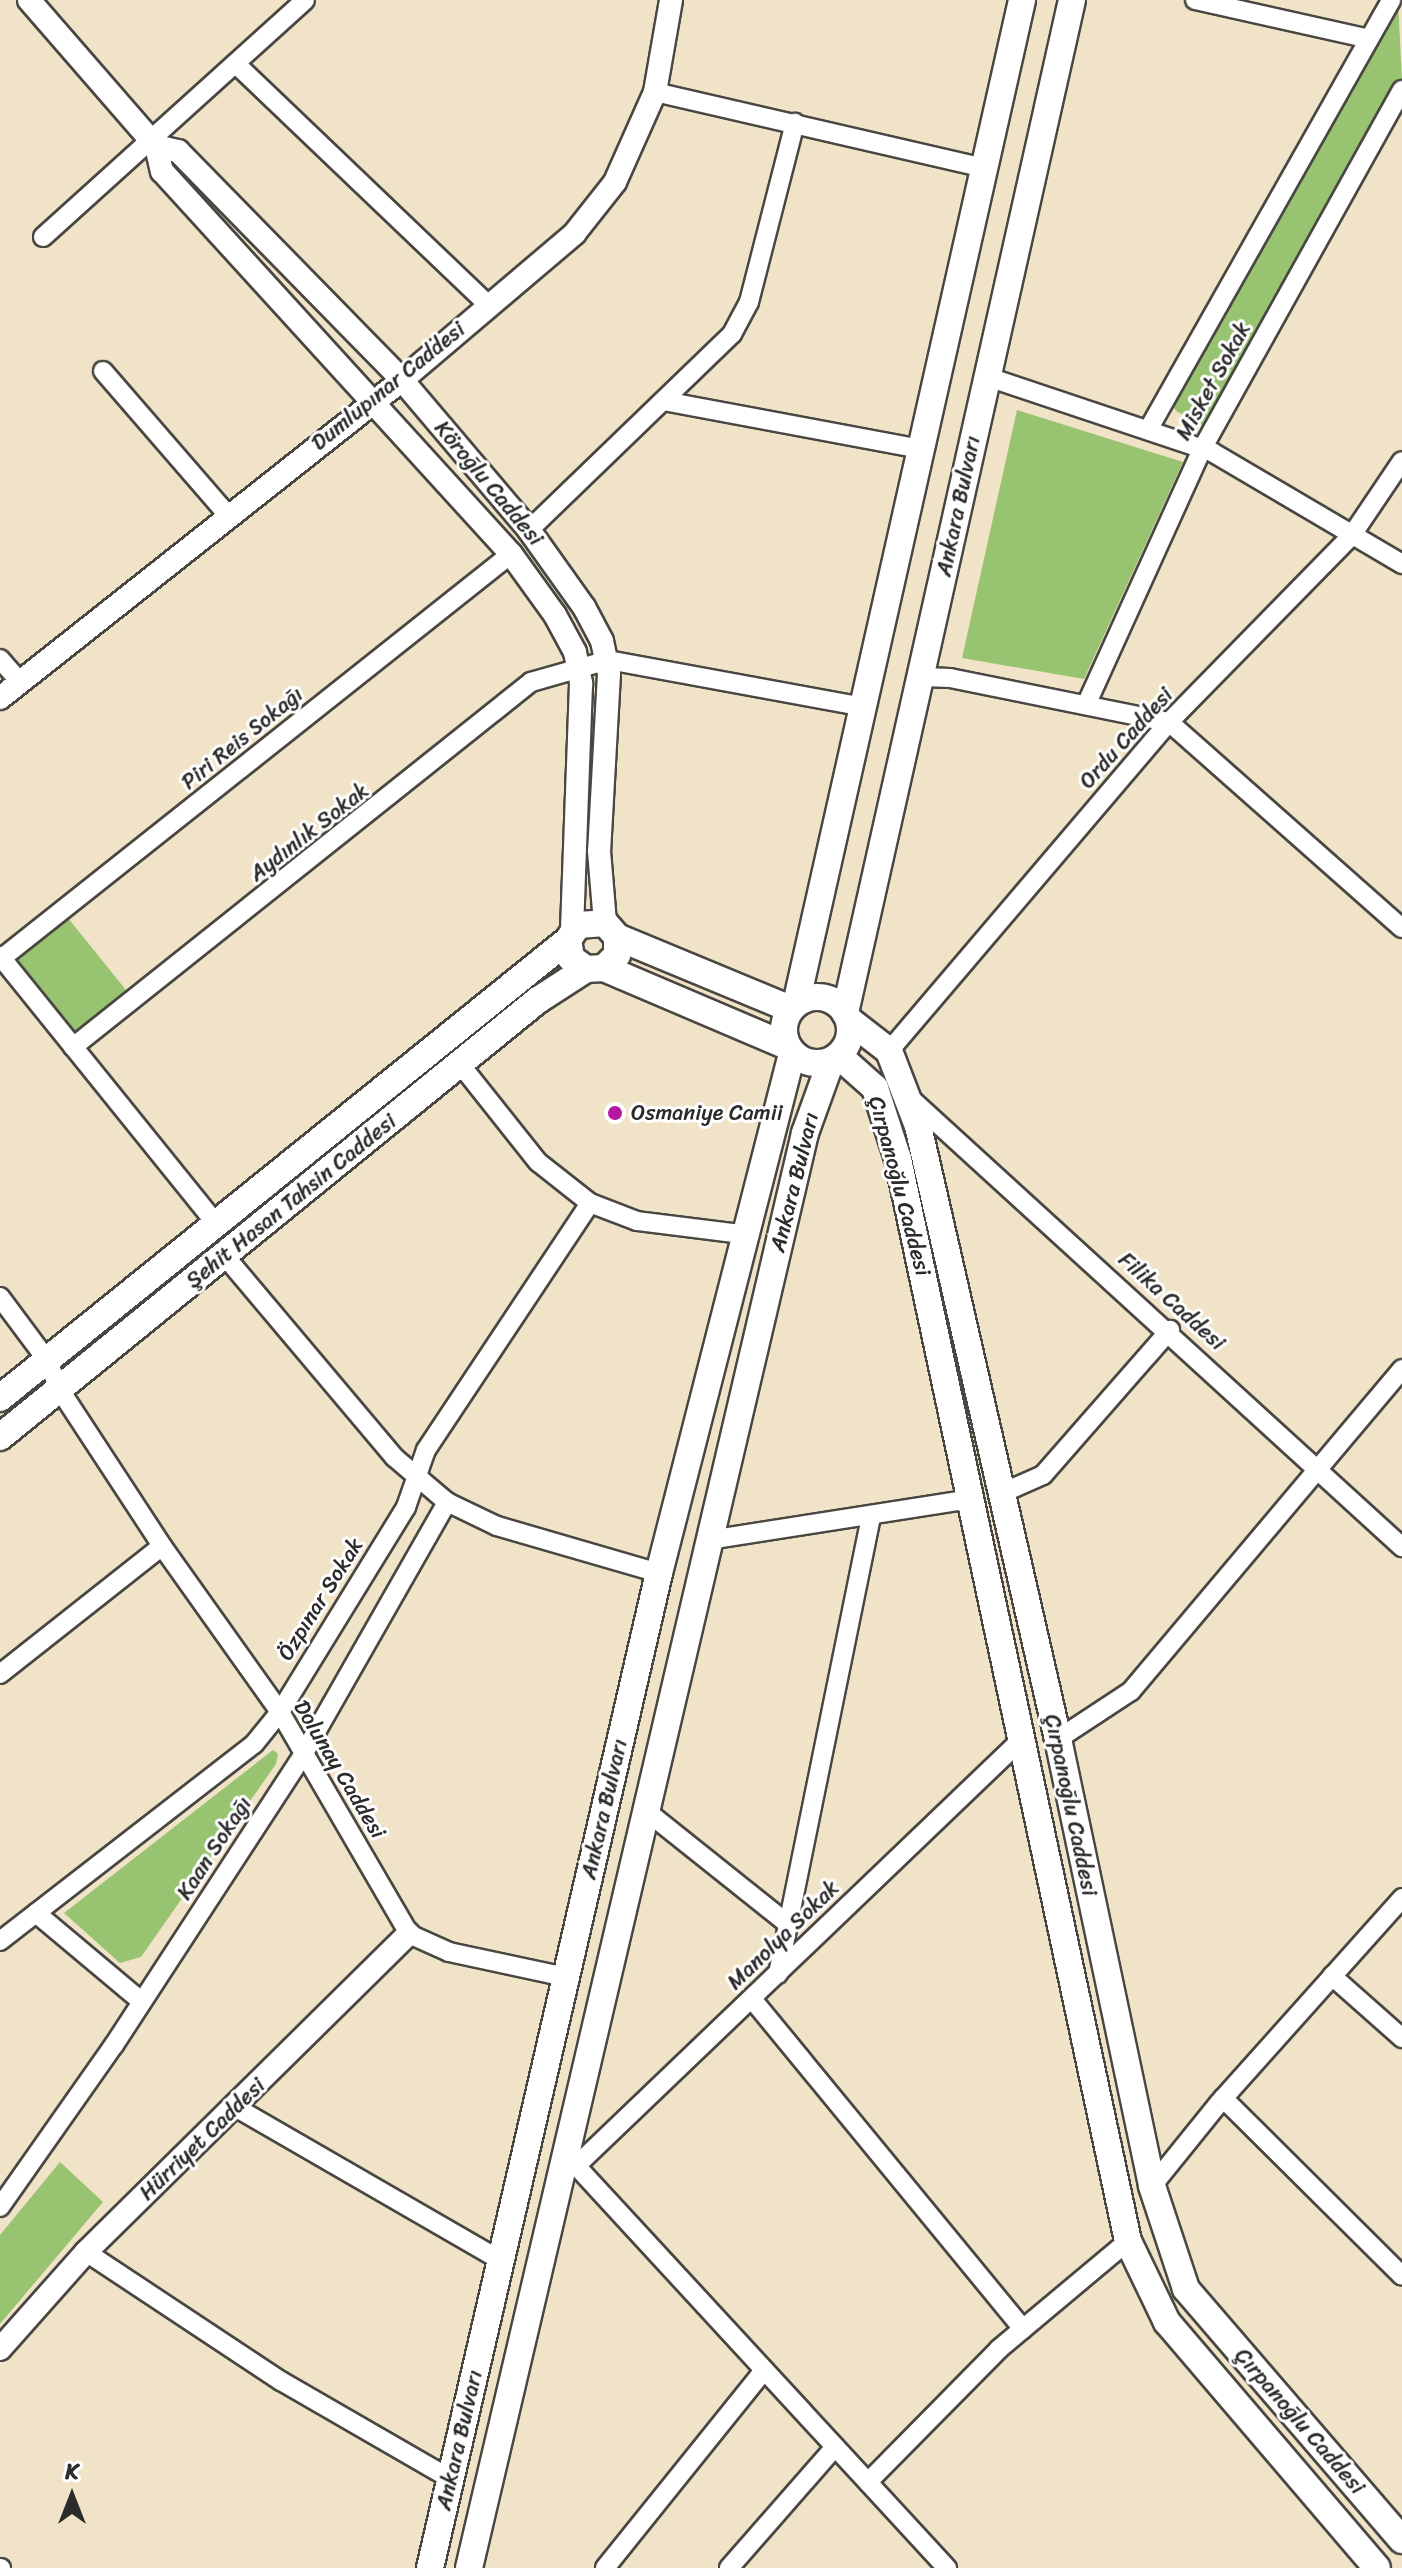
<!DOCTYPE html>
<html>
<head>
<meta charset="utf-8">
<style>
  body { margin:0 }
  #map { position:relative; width:1402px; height:2568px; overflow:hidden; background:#f1e3c7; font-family:Sriracha,sans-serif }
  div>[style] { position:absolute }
  .green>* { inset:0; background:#98c472 }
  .roads { filter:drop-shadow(2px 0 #494742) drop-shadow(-2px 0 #494742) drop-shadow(0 2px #494742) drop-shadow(0 -2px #494742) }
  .minor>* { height:18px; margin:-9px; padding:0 9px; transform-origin:9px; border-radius:9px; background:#fff }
  .tertiary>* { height:22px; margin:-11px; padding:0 11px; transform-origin:11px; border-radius:11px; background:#fff }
  .secondary>* { height:26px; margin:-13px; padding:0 13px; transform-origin:13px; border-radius:13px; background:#fff }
  .secondary>.ring { margin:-13px; padding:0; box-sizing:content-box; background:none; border:26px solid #fff; border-radius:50% }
  .dots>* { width:22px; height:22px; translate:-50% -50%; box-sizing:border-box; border:4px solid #fff; border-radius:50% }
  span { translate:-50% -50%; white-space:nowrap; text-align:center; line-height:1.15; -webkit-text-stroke:6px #fff; paint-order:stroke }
  .street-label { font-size:22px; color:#2b2b2b }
  .poi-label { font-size:22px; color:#2b2b2b }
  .left { translate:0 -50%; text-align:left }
  .north { position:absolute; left:32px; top:2456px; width:80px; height:80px; -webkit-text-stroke:6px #fff; paint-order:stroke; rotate:0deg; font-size:22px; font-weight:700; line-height:32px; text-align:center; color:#2b2b2b }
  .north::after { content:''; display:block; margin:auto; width:28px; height:36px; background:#2b2b2b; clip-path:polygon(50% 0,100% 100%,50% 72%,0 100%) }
</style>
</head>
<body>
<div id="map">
  <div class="green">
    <i style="clip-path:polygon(1398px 0,1402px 81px,1206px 427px,1176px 411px,1171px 402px)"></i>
    <i style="clip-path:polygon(1017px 410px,1183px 462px,1084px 679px,962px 658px)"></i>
    <i style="clip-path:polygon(68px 918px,130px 995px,76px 1038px,14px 961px)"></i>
    <i style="clip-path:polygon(273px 1750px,278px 1754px,276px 1764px,141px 1957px,120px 1963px,64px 1913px)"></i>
    <i style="clip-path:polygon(60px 2162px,103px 2202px,0 2324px,0 2235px)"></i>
  </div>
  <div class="roads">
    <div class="minor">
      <i style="left:1195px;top:0;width:178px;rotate:12.6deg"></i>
      <i style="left:236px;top:64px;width:349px;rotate:43.7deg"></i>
      <i style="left:655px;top:92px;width:337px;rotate:13deg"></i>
      <i style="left:43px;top:237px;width:353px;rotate:-42.1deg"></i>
      <i style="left:103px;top:371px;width:189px;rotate:49.1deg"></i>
      <i style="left:985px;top:376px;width:239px;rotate:18.5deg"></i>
      <i style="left:1212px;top:452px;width:221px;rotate:30.5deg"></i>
      <i style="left:664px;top:401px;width:261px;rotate:10.6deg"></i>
      <i style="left:1148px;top:430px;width:494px;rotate:-60.5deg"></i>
      <i style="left:529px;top:530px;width:282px;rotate:-44deg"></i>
      <i style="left:732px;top:334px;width:36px;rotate:-62deg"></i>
      <i style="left:749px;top:302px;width:185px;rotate:-75.6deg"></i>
      <i style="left:0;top:659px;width:30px;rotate:49deg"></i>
      <i style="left:923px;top:677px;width:27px;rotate:2deg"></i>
      <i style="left:950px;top:678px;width:223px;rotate:11.4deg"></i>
      <i style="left:1169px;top:722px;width:311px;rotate:41.5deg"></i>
      <i style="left:1086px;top:705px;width:281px;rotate:-65.6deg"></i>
      <i style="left:1202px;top:449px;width:411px;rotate:-60.9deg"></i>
      <i style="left:0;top:956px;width:342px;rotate:51.1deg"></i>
      <i style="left:2px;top:958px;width:650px;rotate:-38.44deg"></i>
      <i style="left:73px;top:1047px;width:586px;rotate:-38.55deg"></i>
      <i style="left:531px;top:682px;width:80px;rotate:-15.9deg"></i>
      <i style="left:608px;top:660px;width:259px;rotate:10.4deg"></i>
      <i style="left:889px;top:1051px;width:432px;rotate:-49.6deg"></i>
      <i style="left:1169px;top:722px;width:262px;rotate:-45.6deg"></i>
      <i style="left:1352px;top:535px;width:89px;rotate:-56deg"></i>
      <i style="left:460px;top:1064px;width:125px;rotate:51.5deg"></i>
      <i style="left:538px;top:1162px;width:66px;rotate:38.3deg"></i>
      <i style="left:590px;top:1203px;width:50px;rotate:21deg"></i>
      <i style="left:637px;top:1221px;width:113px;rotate:7.1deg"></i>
      <i style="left:911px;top:1099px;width:665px;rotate:42.38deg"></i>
      <i style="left:224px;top:1255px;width:264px;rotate:49.9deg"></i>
      <i style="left:394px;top:1457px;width:70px;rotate:40.3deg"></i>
      <i style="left:447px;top:1502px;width:55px;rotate:25.6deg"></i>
      <i style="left:497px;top:1526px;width:169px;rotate:16.2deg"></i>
      <i style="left:0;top:1297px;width:79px;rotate:53.3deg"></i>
      <i style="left:47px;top:1360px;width:33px;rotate:67deg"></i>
      <i style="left:60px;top:1390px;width:186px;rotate:56.8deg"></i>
      <i style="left:162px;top:1546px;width:204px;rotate:54.6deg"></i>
      <i style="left:280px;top:1712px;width:257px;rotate:59.8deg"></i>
      <i style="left:409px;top:1934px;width:44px;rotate:24.2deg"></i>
      <i style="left:449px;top:1952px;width:120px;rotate:12.1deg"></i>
      <i style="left:1000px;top:1494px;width:47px;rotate:-23.8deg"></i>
      <i style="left:1043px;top:1475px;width:193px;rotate:-48.8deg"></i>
      <i style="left:709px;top:1540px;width:265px;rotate:-8.9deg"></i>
      <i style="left:0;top:1674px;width:206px;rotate:-38.3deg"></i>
      <i style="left:1058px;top:1739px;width:87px;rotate:-33.3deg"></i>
      <i style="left:1131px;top:1691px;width:421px;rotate:-49.9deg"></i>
      <i style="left:645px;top:1810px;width:183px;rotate:38.6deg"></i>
      <i style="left:36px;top:1913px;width:138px;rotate:40deg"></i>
      <i style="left:0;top:1941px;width:321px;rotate:-37.8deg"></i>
      <i style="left:254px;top:1744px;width:41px;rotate:-50.9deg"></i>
      <i style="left:280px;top:1712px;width:241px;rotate:-58.4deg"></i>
      <i style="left:406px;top:1507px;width:60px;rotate:-70.7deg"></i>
      <i style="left:426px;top:1450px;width:296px;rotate:-56.4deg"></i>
      <i style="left:778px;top:1974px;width:466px;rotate:-78.5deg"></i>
      <i style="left:1332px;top:1976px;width:94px;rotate:41.5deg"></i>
      <i style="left:752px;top:1999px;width:427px;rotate:50.6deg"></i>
      <i style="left:1223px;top:2098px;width:252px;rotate:44.8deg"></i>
      <i style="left:235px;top:2107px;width:308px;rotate:30deg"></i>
      <i style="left:569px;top:2158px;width:558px;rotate:47.33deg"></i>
      <i style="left:576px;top:2166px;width:617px;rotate:-43.75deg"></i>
      <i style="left:1152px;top:2186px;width:107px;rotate:-51.1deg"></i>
      <i style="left:1219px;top:2103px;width:275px;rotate:-48.2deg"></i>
      <i style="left:0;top:2207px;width:198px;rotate:-54.9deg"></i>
      <i style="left:114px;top:2045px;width:348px;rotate:-56.9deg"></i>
      <i style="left:304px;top:1753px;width:289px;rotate:-60.3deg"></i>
      <i style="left:86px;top:2252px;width:234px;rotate:33.5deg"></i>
      <i style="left:281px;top:2381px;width:194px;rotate:30deg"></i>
      <i style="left:868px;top:2482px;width:187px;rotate:-45.4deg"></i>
      <i style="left:999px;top:2349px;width:168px;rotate:-39.9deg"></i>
      <i style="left:0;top:2568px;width:1px"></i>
      <i style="left:605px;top:2568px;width:254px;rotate:-51.2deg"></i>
      <i style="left:729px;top:2568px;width:161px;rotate:-48.8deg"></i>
    </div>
    <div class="tertiary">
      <i style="left:29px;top:0;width:194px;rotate:49deg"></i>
      <i style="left:156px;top:146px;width:26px;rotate:77deg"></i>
      <i style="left:162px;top:171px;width:518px;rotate:47.66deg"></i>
      <i style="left:511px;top:554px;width:75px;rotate:54.2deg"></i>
      <i style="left:555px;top:615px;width:42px;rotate:61.6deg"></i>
      <i style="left:575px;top:652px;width:33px;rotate:79deg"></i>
      <i style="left:581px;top:684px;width:248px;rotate:92.1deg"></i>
      <i style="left:156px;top:146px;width:23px;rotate:13deg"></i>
      <i style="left:178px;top:151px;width:320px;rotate:45.6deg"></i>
      <i style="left:402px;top:380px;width:197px;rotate:49.7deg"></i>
      <i style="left:529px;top:530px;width:95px;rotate:54.5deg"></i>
      <i style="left:584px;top:607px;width:38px;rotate:62deg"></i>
      <i style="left:602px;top:641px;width:34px;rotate:78deg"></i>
      <i style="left:609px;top:674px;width:177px;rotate:93.2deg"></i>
      <i style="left:599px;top:851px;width:72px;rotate:85.2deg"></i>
      <i style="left:0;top:698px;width:513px;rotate:-38.35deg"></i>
      <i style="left:402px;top:380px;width:226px;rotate:-40.3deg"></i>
      <i style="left:574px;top:234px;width:66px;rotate:-51.7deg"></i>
      <i style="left:615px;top:182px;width:98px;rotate:-66deg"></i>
      <i style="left:655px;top:92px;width:93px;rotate:-80.1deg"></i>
      <i style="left:0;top:2349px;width:130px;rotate:-48.4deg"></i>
      <i style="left:86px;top:2252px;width:453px;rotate:-44.6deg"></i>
    </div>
    <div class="secondary">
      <i style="left:617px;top:937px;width:188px;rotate:22.5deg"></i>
      <i style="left:604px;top:968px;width:199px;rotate:23.1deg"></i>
      <i class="ring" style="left:784px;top:997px;width:40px;height:40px"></i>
      <i style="left:796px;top:1004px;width:1029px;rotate:-77.31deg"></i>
      <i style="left:845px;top:1013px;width:1038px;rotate:-77.37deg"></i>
      <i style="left:849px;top:1020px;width:51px;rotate:37.8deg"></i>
      <i style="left:889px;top:1051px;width:80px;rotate:68.9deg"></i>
      <i style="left:918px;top:1126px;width:629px;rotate:77.14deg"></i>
      <i style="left:1058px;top:1739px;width:457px;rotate:78.1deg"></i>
      <i style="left:1152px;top:2186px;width:108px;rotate:71.7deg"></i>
      <i style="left:1186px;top:2289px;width:331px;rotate:49.3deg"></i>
      <i style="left:839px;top:1056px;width:48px;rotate:41.6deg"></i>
      <i style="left:875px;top:1088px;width:75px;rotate:72.1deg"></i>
      <i style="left:898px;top:1159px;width:1106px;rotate:78deg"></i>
      <i style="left:1128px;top:2241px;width:90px;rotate:64.3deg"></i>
      <i style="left:1167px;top:2322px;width:323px;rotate:49.5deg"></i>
      <i style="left:0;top:1398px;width:730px;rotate:-38.88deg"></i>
      <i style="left:568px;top:940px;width:18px;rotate:-56deg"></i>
      <i style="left:578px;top:925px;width:27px;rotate:-4deg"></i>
      <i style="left:605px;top:923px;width:18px;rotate:49deg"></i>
      <i style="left:617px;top:937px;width:18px;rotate:90deg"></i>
      <i style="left:617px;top:955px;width:18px;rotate:135deg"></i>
      <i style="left:604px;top:968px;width:18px;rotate:177deg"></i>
      <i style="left:586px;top:969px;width:19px;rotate:-144deg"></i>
      <i style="left:571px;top:958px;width:18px;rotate:-99deg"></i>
      <i style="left:0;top:1437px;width:693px;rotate:-39.09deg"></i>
      <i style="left:538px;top:1000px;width:57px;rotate:-32.9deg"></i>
      <i style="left:430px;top:2568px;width:1021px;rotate:-77.04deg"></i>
      <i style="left:659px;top:1573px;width:536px;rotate:-75.63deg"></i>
      <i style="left:469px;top:2568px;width:1474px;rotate:-76.82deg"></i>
      <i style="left:805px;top:1133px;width:77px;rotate:-70.1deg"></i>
    </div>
  </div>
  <div class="dots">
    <i style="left:615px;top:1113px;background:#b5179e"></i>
  </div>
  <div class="street-label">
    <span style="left:1213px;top:381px;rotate:-61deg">Misket Sokak</span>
    <span style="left:388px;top:386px;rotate:-39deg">Dumlupınar Caddesi</span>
    <span style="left:489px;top:483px;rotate:50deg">Köroğlu Caddesi</span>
    <span style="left:958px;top:506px;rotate:-78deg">Ankara Bulvarı</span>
    <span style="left:242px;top:738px;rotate:-39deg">Piri Reis Sokağı</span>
    <span style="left:1126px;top:738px;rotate:-48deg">Ordu Caddesi</span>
    <span style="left:309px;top:832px;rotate:-38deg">Aydınlık Sokak</span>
    <span style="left:794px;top:1182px;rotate:-76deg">Ankara Bulvarı</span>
    <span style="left:900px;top:1186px;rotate:75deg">Çırpanoğlu Caddesi</span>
    <span style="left:291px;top:1201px;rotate:-39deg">Şehit Hasan Tahsin Caddesi</span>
    <span style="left:1172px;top:1301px;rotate:42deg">Filika Caddesi</span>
    <span style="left:320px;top:1599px;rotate:-58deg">Özpınar Sokak</span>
    <span style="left:340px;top:1769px;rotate:59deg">Dolunay Caddesi</span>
    <span style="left:1071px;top:1805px;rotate:78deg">Çırpanoğlu Caddesi</span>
    <span style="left:604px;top:1809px;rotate:-77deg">Ankara Bulvarı</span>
    <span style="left:214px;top:1848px;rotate:-57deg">Kaan Sokağı</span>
    <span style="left:783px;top:1935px;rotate:-44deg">Manolya Sokak</span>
    <span style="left:202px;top:2139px;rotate:-44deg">Hürriyet Caddesi</span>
    <span style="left:1300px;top:2421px;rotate:49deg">Çırpanoğlu Caddesi</span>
    <span style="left:459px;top:2440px;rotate:-77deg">Ankara Bulvarı</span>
  </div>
  <div class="poi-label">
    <span class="left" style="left:631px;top:1113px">Osmaniye Camii</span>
  </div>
  <div class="north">K</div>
</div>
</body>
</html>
